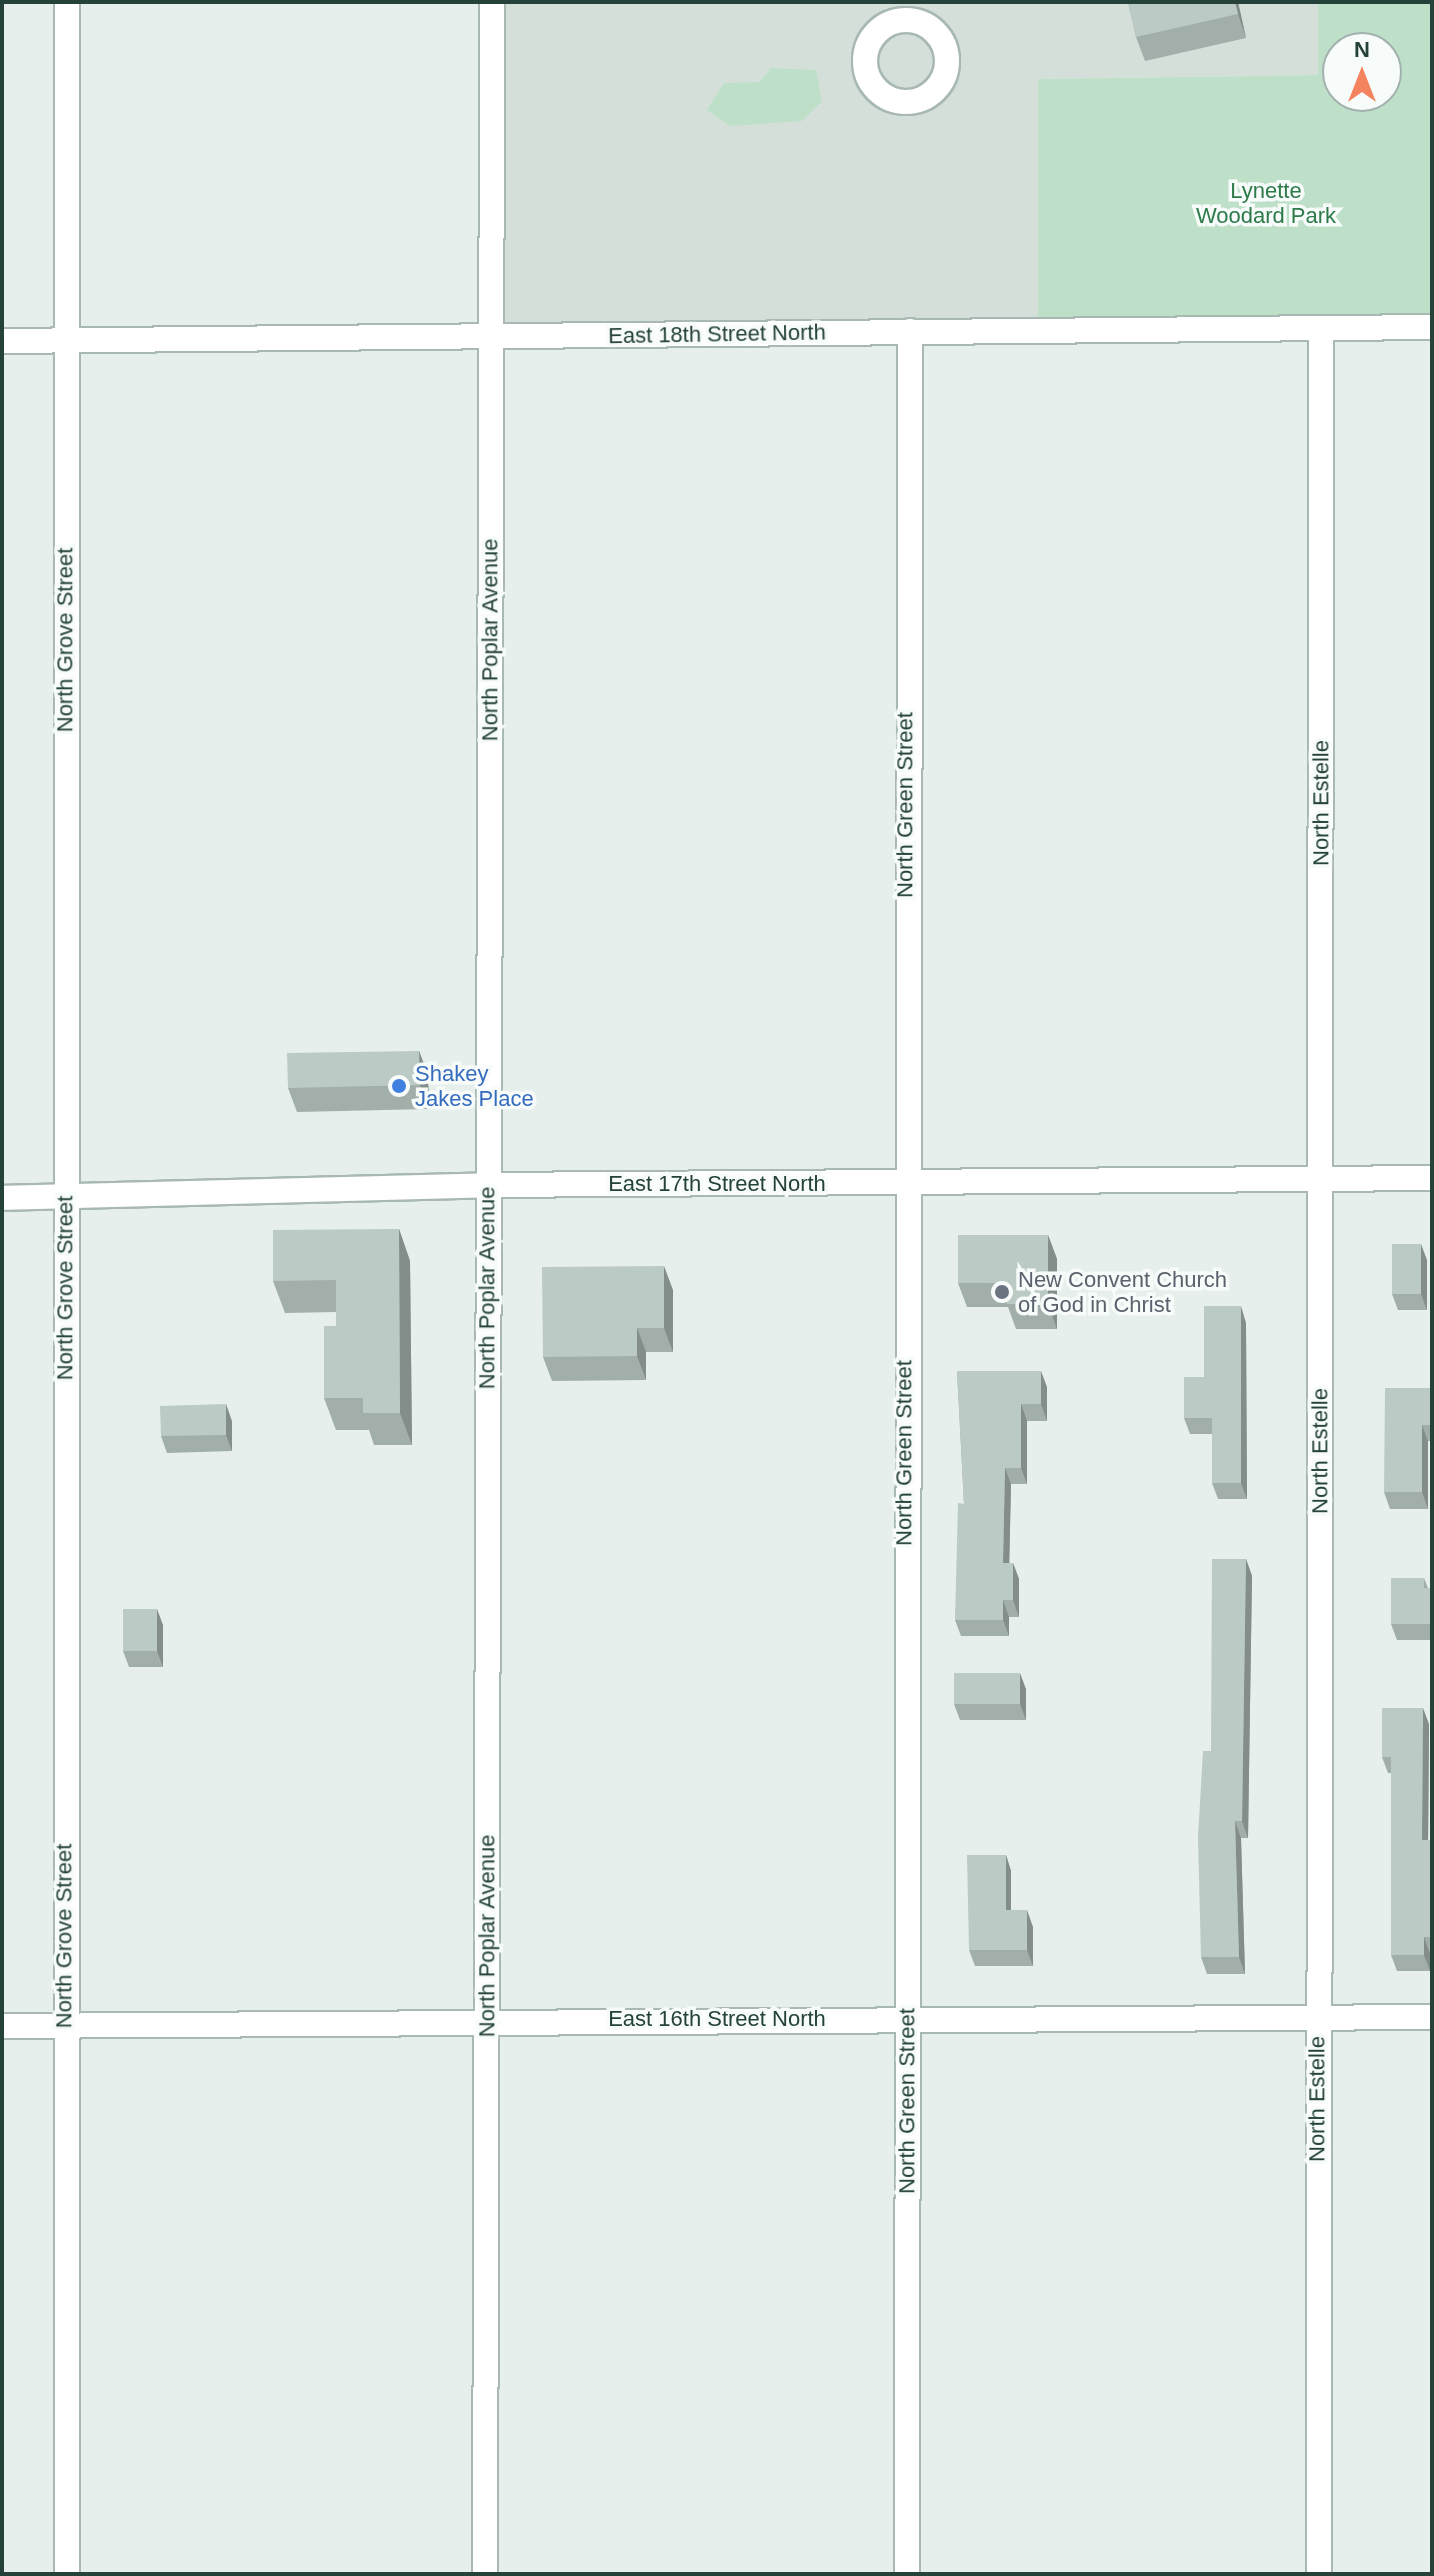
<!DOCTYPE html>
<html>
<head>
<meta charset="utf-8">
<style>
  body { margin:0 }
  #map { position:relative; width:1434px; height:2576px; overflow:hidden; background:#e6efeb; font-family:Helvetica,sans-serif }
  div>[style] { position:absolute }
  .built>* { inset:0; background:#d4dfda }
  .green>* { inset:0; background:#bfe0c8 }
  .roads { filter:drop-shadow(2px 0 #a8b8b2) drop-shadow(-2px 0 #a8b8b2) drop-shadow(0 2px #a8b8b2) drop-shadow(0 -2px #a8b8b2) }
  .street>* { height:24px; margin:-12px; padding:0 12px; transform-origin:12px; border-radius:12px; background:#fff }
  .street>.ring { margin:-12px; padding:0; box-sizing:content-box; background:none; border:24px solid #fff; border-radius:50% }
  .secondary>* { height:24px; margin:-12px; padding:0 12px; transform-origin:12px; border-radius:12px; background:#fff }
  .wall>* { inset:0; background:#a1aea9 }
  .shaded-wall>* { inset:0; background:#838d89 }
  .building>* { inset:0; background:#bbcac4 }
  .dots>* { width:22px; height:22px; translate:-50% -50%; box-sizing:border-box; border:4px solid #f7fbf9; border-radius:50% }
  span { translate:-50% -50%; white-space:nowrap; text-align:center; line-height:1.15; -webkit-text-stroke:7px #f7fbf9; paint-order:stroke }
  .park-label { font-size:22px; color:#2d7a4b }
  .street-label { font-size:22px; color:#24423a }
  .shop-label { font-size:22px; color:#366cbe }
  .left { translate:0 -50%; text-align:left }
  .worship-label { font-size:22px; color:#5b616d }
  .frame { position:absolute; inset:0; border:4px solid #24423a; pointer-events:none }
  .north { position:absolute; left:1322px; top:32px; width:80px; height:80px; box-sizing:border-box; background:#f7fbf9; border:2px solid #a3b1ad; border-radius:50%; rotate:0deg; font-size:22px; font-weight:700; line-height:32px; text-align:center; color:#24423a }
  .north::after { content:''; display:block; margin:auto; width:28px; height:36px; background:#f4845f; clip-path:polygon(50% 0,100% 100%,50% 72%,0 100%) }
</style>
</head>
<body>
<div id="map">
  <div class="built">
    <i style="clip-path:polygon(493px 2px,1318px 2px,1319px 75px,1038px 79px,1038px 330px,492px 337px)"></i>
  </div>
  <div class="green">
    <i style="clip-path:polygon(evenodd,1318px 2px,1432px 2px,1432px 327px,1038px 330px,1038px 79px,1318px 75px,1318px 2px,1338px 48px,1386px 48px,1386px 96px,1338px 96px,1338px 48px)"></i>
    <i style="clip-path:polygon(771px 68px,816px 70px,822px 101px,802px 121px,730px 126px,707px 110px,724px 83px,760px 82px)"></i>
  </div>
  <div class="roads">
    <div class="street">
      <i class="ring" style="left:865px;top:20px;width:58px;height:58px"></i>
      <i style="left:2px;top:341px;width:1430px;rotate:-0.56deg"></i>
      <i style="left:2px;top:2026px;width:1430px;rotate:-0.36deg"></i>
      <i style="left:485px;top:2574px;width:2572px;rotate:-89.84deg"></i>
      <i style="left:907px;top:2574px;width:2243px;rotate:-89.92deg"></i>
      <i style="left:1319px;top:2574px;width:2246px;rotate:-89.95deg"></i>
    </div>
    <div class="secondary">
      <i style="left:67px;top:2px;width:2572px;rotate:90deg"></i>
      <i style="left:2px;top:1198px;width:485px;rotate:-1.5deg"></i>
      <i style="left:487px;top:1185px;width:945px;rotate:-0.42deg"></i>
    </div>
  </div>
  <div class="wall">
    <i style="clip-path:polygon(1128px 2px,1238px 2px,1246px 38px,1145px 61px,1136px 37px)"></i>
    <i style="clip-path:polygon(419px 1051px,428px 1075px,429px 1109px,297px 1112px,288px 1088px)"></i>
    <i style="clip-path:polygon(399px 1229px,410px 1261px,412px 1445px,374px 1445px,369px 1430px,336px 1430px,324px 1398px,336px 1326px,336px 1312px,285px 1313px,273px 1281px)"></i>
    <i style="clip-path:polygon(1048px 1235px,1057px 1259px,1057px 1329px,1016px 1329px,1008px 1307px,967px 1307px,958px 1283px)"></i>
    <i style="clip-path:polygon(1427px 1260px,1427px 1310px,1398px 1310px,1392px 1294px)"></i>
    <i style="clip-path:polygon(673px 1290px,673px 1352px,646px 1352px,646px 1380px,552px 1381px,543px 1357px)"></i>
    <i style="clip-path:polygon(1246px 1323px,1247px 1499px,1218px 1499px,1212px 1483px,1212px 1434px,1190px 1434px,1184px 1418px,1204px 1377px)"></i>
    <i style="clip-path:polygon(957px 1371px,1047px 1387px,1047px 1421px,1027px 1421px,1027px 1484px,1011px 1484px,1009px 1563px,1013px 1563px,1019px 1579px,1019px 1617px,1009px 1617px,1009px 1636px,961px 1636px,955px 1620px,964px 1504px)"></i>
    <i style="clip-path:polygon(1432px 1388px,1432px 1441px,1428px 1441px,1428px 1509px,1390px 1509px,1384px 1492px)"></i>
    <i style="clip-path:polygon(232px 1421px,232px 1451px,167px 1453px,161px 1436px)"></i>
    <i style="clip-path:polygon(1246px 1559px,1252px 1576px,1248px 1838px,1241px 1838px,1245px 1974px,1207px 1974px,1201px 1957px,1211px 1751px)"></i>
    <i style="clip-path:polygon(1424px 1578px,1428px 1588px,1432px 1588px,1432px 1640px,1397px 1640px,1391px 1624px)"></i>
    <i style="clip-path:polygon(163px 1625px,163px 1667px,129px 1667px,123px 1651px)"></i>
    <i style="clip-path:polygon(1026px 1689px,1026px 1720px,960px 1720px,954px 1704px)"></i>
    <i style="clip-path:polygon(1429px 1724px,1428px 1840px,1432px 1840px,1432px 1954px,1430px 1954px,1430px 1971px,1397px 1971px,1391px 1955px,1391px 1773px,1388px 1773px,1382px 1757px)"></i>
    <i style="clip-path:polygon(1006px 1855px,1011px 1871px,1011px 1910px,1033px 1927px,1033px 1966px,975px 1966px,969px 1950px)"></i>
  </div>
  <div class="shaded-wall">
    <i style="clip-path:polygon(1235px 2px,1238px 2px,1246px 38px,1238px 14px)"></i>
    <i style="clip-path:polygon(419px 1051px,428px 1075px,429px 1109px,420px 1085px)"></i>
    <i style="clip-path:polygon(399px 1229px,410px 1261px,412px 1445px,400px 1413px)"></i>
    <i style="clip-path:polygon(1048px 1235px,1057px 1259px,1057px 1329px,1048px 1304px)"></i>
    <i style="clip-path:polygon(1421px 1244px,1427px 1260px,1427px 1310px,1421px 1294px)"></i>
    <i style="clip-path:polygon(664px 1266px,673px 1290px,673px 1352px,664px 1328px)"></i>
    <i style="clip-path:polygon(1241px 1306px,1246px 1323px,1247px 1499px,1241px 1483px)"></i>
    <i style="clip-path:polygon(637px 1328px,646px 1352px,646px 1380px,637px 1356px)"></i>
    <i style="clip-path:polygon(1041px 1371px,1047px 1387px,1047px 1421px,1041px 1404px)"></i>
    <i style="clip-path:polygon(226px 1404px,232px 1421px,232px 1451px,226px 1435px)"></i>
    <i style="clip-path:polygon(1021px 1404px,1027px 1421px,1027px 1484px,1021px 1468px)"></i>
    <i style="clip-path:polygon(1422px 1425px,1428px 1441px,1428px 1509px,1422px 1492px)"></i>
    <i style="clip-path:polygon(1005px 1468px,1011px 1484px,1009px 1579px,1003px 1563px)"></i>
    <i style="clip-path:polygon(1246px 1559px,1252px 1576px,1248px 1838px,1242px 1821px)"></i>
    <i style="clip-path:polygon(1013px 1563px,1019px 1579px,1019px 1617px,1013px 1600px)"></i>
    <i style="clip-path:polygon(1003px 1600px,1009px 1617px,1009px 1636px,1003px 1620px)"></i>
    <i style="clip-path:polygon(157px 1609px,163px 1625px,163px 1667px,157px 1651px)"></i>
    <i style="clip-path:polygon(1020px 1673px,1026px 1689px,1026px 1720px,1020px 1704px)"></i>
    <i style="clip-path:polygon(1423px 1708px,1429px 1724px,1428px 1857px,1422px 1840px)"></i>
    <i style="clip-path:polygon(1235px 1821px,1241px 1838px,1245px 1974px,1239px 1957px)"></i>
    <i style="clip-path:polygon(1006px 1855px,1011px 1871px,1011px 1927px,1006px 1910px)"></i>
    <i style="clip-path:polygon(1027px 1910px,1033px 1927px,1033px 1966px,1027px 1950px)"></i>
    <i style="clip-path:polygon(1424px 1937px,1430px 1954px,1430px 1971px,1424px 1955px)"></i>
  </div>
  <div class="building">
    <i style="clip-path:polygon(1128px 2px,1235px 2px,1238px 14px,1136px 37px)"></i>
    <i style="clip-path:polygon(419px 1051px,420px 1085px,288px 1088px,287px 1053px)"></i>
    <i style="clip-path:polygon(399px 1229px,400px 1413px,363px 1413px,363px 1398px,324px 1398px,324px 1326px,336px 1326px,336px 1280px,273px 1281px,273px 1230px)"></i>
    <i style="clip-path:polygon(958px 1235px,1048px 1235px,1048px 1304px,1007px 1304px,1007px 1283px,958px 1283px)"></i>
    <i style="clip-path:polygon(1392px 1244px,1421px 1244px,1421px 1294px,1392px 1294px)"></i>
    <i style="clip-path:polygon(664px 1266px,664px 1328px,637px 1328px,637px 1356px,543px 1357px,542px 1267px)"></i>
    <i style="clip-path:polygon(1204px 1306px,1241px 1306px,1241px 1483px,1212px 1483px,1212px 1418px,1184px 1418px,1184px 1377px,1204px 1377px)"></i>
    <i style="clip-path:polygon(957px 1371px,1041px 1371px,1041px 1404px,1021px 1404px,1021px 1468px,1005px 1468px,1003px 1563px,1013px 1563px,1013px 1600px,1003px 1600px,1003px 1620px,955px 1620px,958px 1503px,964px 1504px)"></i>
    <i style="clip-path:polygon(1385px 1388px,1432px 1388px,1432px 1425px,1422px 1425px,1422px 1492px,1384px 1492px)"></i>
    <i style="clip-path:polygon(226px 1404px,226px 1435px,161px 1436px,160px 1406px)"></i>
    <i style="clip-path:polygon(1212px 1559px,1246px 1559px,1242px 1821px,1235px 1821px,1239px 1957px,1201px 1957px,1198px 1837px,1203px 1751px,1211px 1751px)"></i>
    <i style="clip-path:polygon(1391px 1578px,1424px 1578px,1424px 1588px,1432px 1588px,1432px 1624px,1391px 1624px)"></i>
    <i style="clip-path:polygon(123px 1609px,157px 1609px,157px 1651px,123px 1651px)"></i>
    <i style="clip-path:polygon(954px 1673px,1020px 1673px,1020px 1704px,954px 1704px)"></i>
    <i style="clip-path:polygon(1382px 1708px,1423px 1708px,1422px 1840px,1432px 1840px,1432px 1937px,1424px 1937px,1424px 1955px,1391px 1955px,1391px 1757px,1382px 1757px)"></i>
    <i style="clip-path:polygon(967px 1855px,1006px 1855px,1006px 1910px,1027px 1910px,1027px 1950px,969px 1950px)"></i>
  </div>
  <div class="dots">
    <i style="left:399px;top:1086px;background:#3f7fe0"></i>
    <i style="left:1002px;top:1292px;background:#6b7280"></i>
  </div>
  <div class="park-label">
    <span style="left:1266px;top:203px">Lynette<br>Woodard Park</span>
  </div>
  <div class="street-label">
    <span style="left:717px;top:334px;rotate:-1deg">East 18th Street North</span>
    <span style="left:65px;top:640px;rotate:-90deg">North Grove Street</span>
    <span style="left:490px;top:640px;rotate:-90deg">North Poplar Avenue</span>
    <span style="left:1321px;top:803px;rotate:-90deg">North Estelle</span>
    <span style="left:905px;top:805px;rotate:-90deg">North Green Street</span>
    <span style="left:717px;top:1184px">East 17th Street North</span>
    <span style="left:65px;top:1288px;rotate:-90deg">North Grove Street</span>
    <span style="left:487px;top:1288px;rotate:-90deg">North Poplar Avenue</span>
    <span style="left:1320px;top:1451px;rotate:-90deg">North Estelle</span>
    <span style="left:904px;top:1453px;rotate:-90deg">North Green Street</span>
    <span style="left:64px;top:1936px;rotate:-90deg">North Grove Street</span>
    <span style="left:487px;top:1936px;rotate:-90deg">North Poplar Avenue</span>
    <span style="left:717px;top:2019px">East 16th Street North</span>
    <span style="left:1317px;top:2099px;rotate:-90deg">North Estelle</span>
    <span style="left:907px;top:2101px;rotate:-90deg">North Green Street</span>
  </div>
  <div class="shop-label">
    <span class="left" style="left:415px;top:1086px">Shakey<br>Jakes Place</span>
  </div>
  <div class="worship-label">
    <span class="left" style="left:1018px;top:1292px">New Convent Church<br>of God in Christ</span>
  </div>
  <div class="frame"></div>
  <div class="north">N</div>
</div>
</body>
</html>
